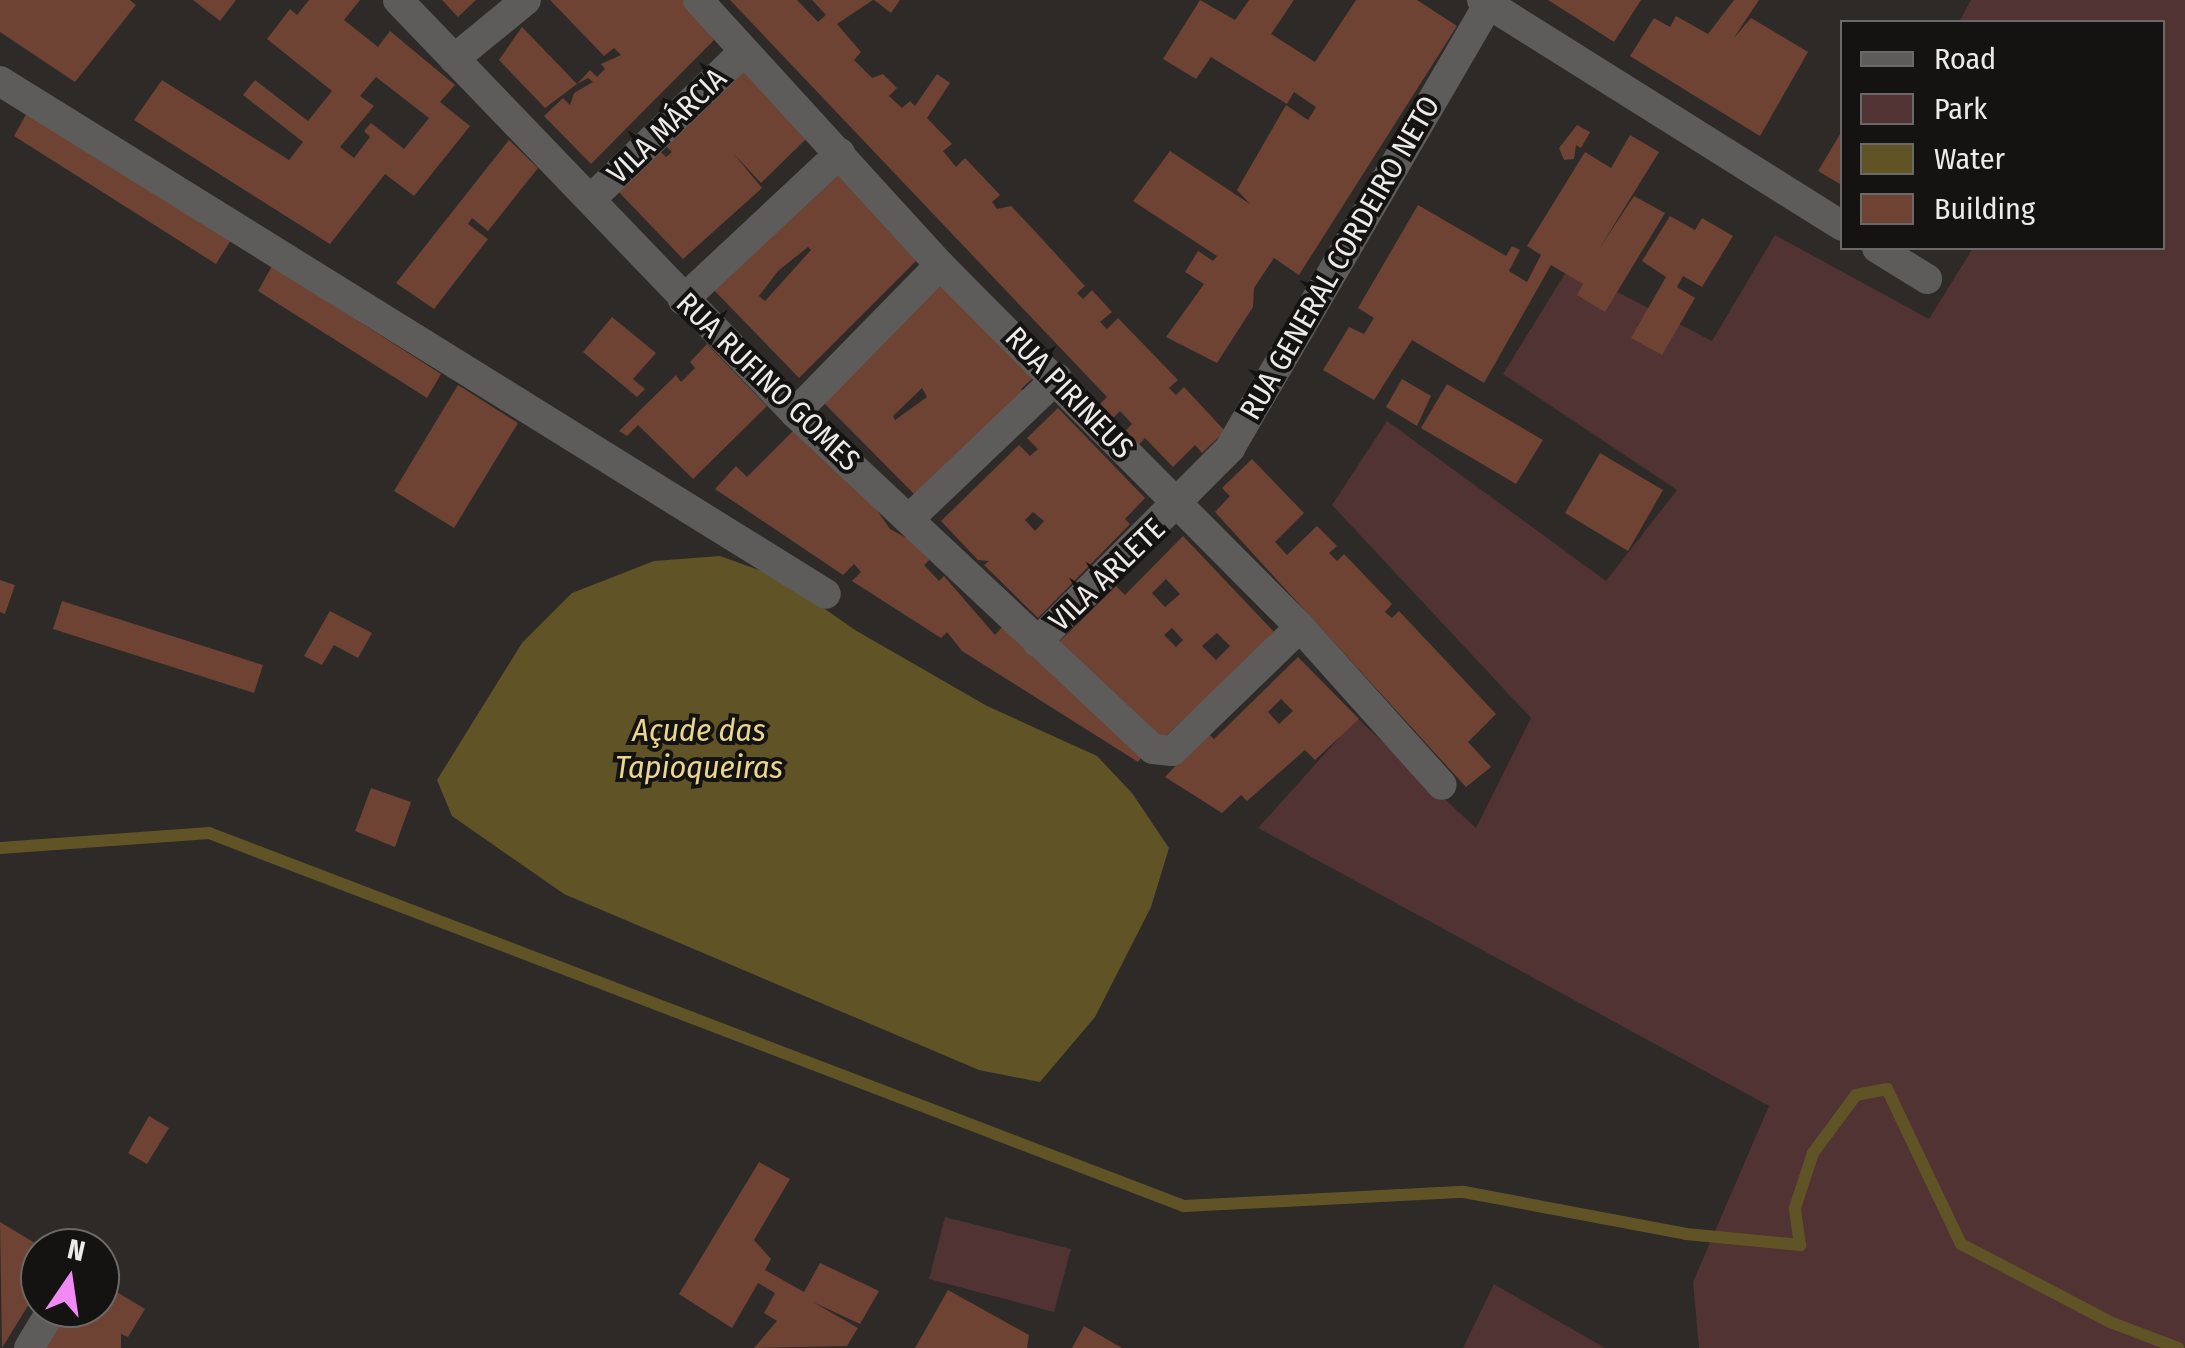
<!DOCTYPE html>
<html>
<head>
<meta charset="utf-8">
<style>
  body { margin:0 }
  #map { position:relative; width:2185px; height:1348px; overflow:hidden; background:#2d2a27; font-family:"Fira Sans Condensed",sans-serif }
  div>[style] { position:absolute }
  .green>* { inset:0; background:#503332 }
  .water>* { inset:0; background:#605427 }
  .stream>* { height:12px; margin:-6px; padding:0 6px; transform-origin:6px; border-radius:6px; background:#605427 }
  .building>* { inset:0; background:#6e4334 }
  .minor>* { height:30px; margin:-15px; padding:0 15px; transform-origin:15px; border-radius:15px; background:#5d5c5b }
  span { translate:-50% -50%; white-space:nowrap; text-align:center; line-height:1.15; -webkit-text-stroke:8px #141312; paint-order:stroke }
  .street-label { font-size:30px; color:#edebe9 }
  .water-label { font-size:32px; color:#ead68d; font-style:italic }
  .legend { position:absolute; left:1840px; top:20px; width:325px; height:230px; box-sizing:border-box; background:#141312; border:2px solid #6b6968; margin:0; padding:12px 18px; list-style:none; font-size:30px; color:#edebe9 }
  .legend li { display:flex; align-items:center; gap:20px; height:50px }
  .legend b { width:50px; border:2px solid #6b6968 }
  .north { position:absolute; left:20px; top:1228px; width:100px; height:100px; box-sizing:border-box; background:#141312; border:2px solid #6b6968; border-radius:50%; rotate:13deg; font-size:28px; font-weight:700; line-height:40px; text-align:center; color:#edebe9 }
  .north::after { content:''; display:block; margin:auto; width:35px; height:45px; background:#f18af4; clip-path:polygon(50% 0,100% 100%,50% 72%,0 100%) }
</style>
</head>
<body>
<div id="map">
  <div class="green">
    <i style="clip-path:polygon(1971px 0,2185px 0,2185px 1348px,1699px 1348px,1693px 1282px,1769px 1106px,1258px 828px,1357px 718px,1476px 828px,1531px 718px,1332px 505px,1387px 421px,1606px 581px,1677px 490px,1503px 374px,1569px 267px,1712px 341px,1775px 235px,1929px 319px,1973px 248px,2162px 248px,2162px 22px,1959px 22px)"></i>
    <i style="clip-path:polygon(945px 1217px,1071px 1249px,1054px 1312px,929px 1279px)"></i>
    <i style="clip-path:polygon(1494px 1284px,1605px 1348px,1463px 1348px)"></i>
  </div>
  <div class="water">
    <i style="clip-path:polygon(720px 556px,779px 577px,855px 630px,987px 706px,1097px 756px,1132px 793px,1169px 848px,1151px 907px,1095px 1017px,1040px 1082px,979px 1070px,564px 894px,452px 816px,437px 780px,522px 643px,572px 593px,654px 561px)"></i>
  </div>
  <div class="stream">
    <i style="left:0;top:848px;width:210px;rotate:-4.1deg"></i>
    <i style="left:209px;top:833px;width:1044px;rotate:20.94deg"></i>
    <i style="left:1184px;top:1206px;width:280px;rotate:-2.9deg"></i>
    <i style="left:1464px;top:1192px;width:226px;rotate:10.7deg"></i>
    <i style="left:1686px;top:1234px;width:115px;rotate:5.5deg"></i>
    <i style="left:1800px;top:1245px;width:37px;rotate:-98deg"></i>
    <i style="left:1795px;top:1208px;width:58px;rotate:-71.9deg"></i>
    <i style="left:1813px;top:1153px;width:72px;rotate:-53.4deg"></i>
    <i style="left:1856px;top:1095px;width:32px;rotate:-11deg"></i>
    <i style="left:1887px;top:1089px;width:172px;rotate:64.5deg"></i>
    <i style="left:1961px;top:1244px;width:168px;rotate:27.6deg"></i>
    <i style="left:2110px;top:1322px;width:73px;rotate:20.9deg"></i>
  </div>
  <div class="building">
    <i style="clip-path:polygon(0 0,130px 0,136px 5px,75px 82px,0 32px)"></i>
    <i style="clip-path:polygon(193px 0,236px 0,220px 21px)"></i>
    <i style="clip-path:polygon(evenodd,309px 0,360px 0,344px 20px,378px 47px,390px 31px,455px 85px,440px 102px,470px 126px,414px 196px,385px 174px,330px 244px,134px 120px,162px 80px,289px 160px,303px 142px,243px 95px,255px 80px,308px 121px,332px 91px,267px 39px,290px 9px,297px 15px,309px 0,376px 77px,429px 118px,404px 149px,371px 123px,364px 131px,370px 137px,354px 158px,340px 147px,374px 106px,360px 96px,376px 77px)"></i>
    <i style="clip-path:polygon(442px 0,476px 0,458px 17px)"></i>
    <i style="clip-path:polygon(550px 0,686px 0,714px 40px,591px 164px,544px 116px,563px 98px,570px 105px,574px 93px,593px 82px,588px 78px,577px 84px,590px 70px,597px 77px,605px 69px,601px 64px,621px 55px,614px 48px,604px 56px)"></i>
    <i style="clip-path:polygon(730px 0,797px 0,818px 22px,826px 15px,812px 0,873px 0,837px 24px,861px 52px,854px 60px,872px 78px,883px 74px,897px 88px,889px 96px,902px 108px,910px 101px,915px 106px,937px 74px,950px 83px,927px 118px,952px 144px,943px 151px,956px 167px,965px 158px,1000px 195px,992px 202px,997px 209px,1011px 206px,1032px 228px,1085px 286px,1077px 293px,1083px 299px,1092px 290px,1112px 312px,1100px 322px,1107px 329px,1118px 318px,1178px 380px,1169px 388px,1176px 395px,1184px 387px,1225px 431px,1202px 453px,1195px 445px,1173px 467px,1145px 438px,1138px 446px,1125px 431px,1132px 424px,1120px 411px,1112px 419px,1099px 405px,1107px 397px)"></i>
    <i style="clip-path:polygon(874px 0,900px 0,891px 13px)"></i>
    <i style="clip-path:polygon(1200px 0,1235px 20px,1249px 0,1294px 0,1271px 34px,1315px 62px,1356px 0,1417px 0,1457px 26px,1299px 275px,1274px 258px,1254px 288px,1253px 307px,1217px 363px,1166px 337px,1204px 284px,1185px 272px,1198px 251px,1213px 261px,1217px 256px,1133px 201px,1170px 151px,1250px 204px,1237px 190px,1286px 105px,1308px 120px,1316px 107px,1294px 92px,1287px 104px,1211px 57px,1196px 79px,1163px 59px)"></i>
    <i style="clip-path:polygon(1548px 0,1641px 0,1614px 42px)"></i>
    <i style="clip-path:polygon(1734px 0,1759px 0,1733px 39px,1751px 18px,1808px 52px,1760px 136px,1630px 56px,1654px 18px,1670px 27px,1676px 16px,1708px 34px)"></i>
    <i style="clip-path:polygon(522px 27px,577px 84px,545px 108px,499px 60px)"></i>
    <i style="clip-path:polygon(741px 68px,806px 139px,761px 183px,733px 153px,762px 188px,683px 259px,615px 188px,657px 148px,666px 157px,672px 152px,662px 142px)"></i>
    <i style="clip-path:polygon(28px 111px,231px 240px,216px 264px,14px 136px)"></i>
    <i style="clip-path:polygon(1577px 125px,1590px 132px,1581px 148px,1576px 145px,1574px 159px,1564px 160px,1559px 148px)"></i>
    <i style="clip-path:polygon(1842px 131px,1842px 180px,1840px 184px,1818px 171px)"></i>
    <i style="clip-path:polygon(1630px 135px,1659px 152px,1599px 249px,1634px 196px,1665px 213px,1605px 312px,1577px 295px,1583px 284px,1551px 265px,1484px 383px,1412px 340px,1374px 400px,1323px 370px,1349px 327px,1364px 334px,1374px 318px,1358px 308px,1418px 205px,1506px 256px,1512px 246px,1520px 250px,1509px 271px,1527px 282px,1541px 255px,1527px 246px,1585px 152px,1611px 168px)"></i>
    <i style="clip-path:polygon(509px 140px,538px 168px,488px 231px,472px 218px,468px 224px,488px 239px,434px 309px,396px 283px)"></i>
    <i style="clip-path:polygon(evenodd,836px 161px,920px 257px,799px 378px,709px 285px,836px 161px,808px 247px,811px 250px,765px 301px,759px 296px,778px 271px,808px 247px)"></i>
    <i style="clip-path:polygon(1670px 216px,1695px 230px,1702px 218px,1733px 236px,1702px 287px,1683px 276px,1677px 287px,1695px 298px,1662px 355px,1631px 338px,1666px 277px,1642px 261px)"></i>
    <i style="clip-path:polygon(272px 266px,441px 374px,427px 398px,258px 291px)"></i>
    <i style="clip-path:polygon(evenodd,942px 282px,1034px 377px,1021px 389px,1026px 393px,914px 494px,822px 401px,942px 282px,922px 388px,927px 397px,895px 420px,893px 416px,922px 388px)"></i>
    <i style="clip-path:polygon(612px 317px,656px 353px,633px 379px,645px 389px,637px 397px,583px 352px)"></i>
    <i style="clip-path:polygon(707px 344px,767px 406px,693px 479px,638px 425px,627px 436px,619px 431px,676px 375px,681px 382px,695px 368px,690px 362px)"></i>
    <i style="clip-path:polygon(1402px 379px,1431px 396px,1417px 426px,1386px 407px)"></i>
    <i style="clip-path:polygon(1447px 384px,1543px 440px,1516px 484px,1421px 428px)"></i>
    <i style="clip-path:polygon(458px 385px,518px 423px,454px 528px,394px 491px)"></i>
    <i style="clip-path:polygon(evenodd,1058px 408px,1145px 498px,1125px 519px,1130px 524px,1038px 618px,984px 565px,989px 561px,978px 560px,941px 521px,1019px 445px,1030px 456px,1038px 449px,1027px 438px,1058px 408px,1033px 512px,1044px 521px,1035px 531px,1025px 520px,1033px 512px)"></i>
    <i style="clip-path:polygon(795px 429px,867px 496px,890px 529px,936px 554px,924px 565px,939px 581px,944px 576px,995px 635px,1002px 627px,1148px 748px,1138px 762px,962px 651px,947px 632px,941px 638px,852px 581px,861px 572px,854px 564px,843px 575px,715px 489px,736px 466px,747px 477px)"></i>
    <i style="clip-path:polygon(1600px 453px,1663px 490px,1628px 551px,1565px 513px)"></i>
    <i style="clip-path:polygon(1252px 459px,1304px 513px,1275px 542px,1287px 555px,1317px 526px,1337px 546px,1329px 553px,1337px 561px,1344px 554px,1392px 604px,1385px 612px,1392px 618px,1399px 611px,1496px 714px,1468px 742px,1491px 767px,1466px 787px,1215px 512px,1230px 496px,1222px 488px)"></i>
    <i style="clip-path:polygon(evenodd,1183px 536px,1275px 633px,1158px 743px,1058px 643px,1116px 586px,1125px 595px,1183px 536px,1166px 579px,1180px 594px,1165px 607px,1152px 593px,1166px 579px,1183px 536px,1172px 628px,1183px 640px,1176px 647px,1164px 635px,1172px 628px,1183px 536px,1217px 633px,1230px 646px,1216px 660px,1202px 646px,1217px 633px)"></i>
    <i style="clip-path:polygon(0 580px,15px 585px,5px 614px,0 612px)"></i>
    <i style="clip-path:polygon(62px 601px,263px 665px,254px 693px,53px 629px)"></i>
    <i style="clip-path:polygon(330px 611px,372px 633px,358px 658px,334px 645px,322px 665px,304px 656px)"></i>
    <i style="clip-path:polygon(evenodd,1298px 657px,1359px 719px,1315px 760px,1305px 750px,1247px 801px,1241px 795px,1222px 813px,1165px 777px,1207px 732px,1214px 739px,1298px 657px,1281px 699px,1293px 711px,1279px 724px,1268px 712px,1281px 699px)"></i>
    <i style="clip-path:polygon(371px 788px,411px 802px,395px 847px,355px 831px)"></i>
    <i style="clip-path:polygon(149px 1116px,169px 1128px,147px 1164px,128px 1153px)"></i>
    <i style="clip-path:polygon(759px 1162px,790px 1179px,754px 1240px,771px 1259px,765px 1270px,804px 1292px,820px 1263px,879px 1291px,860px 1324px,813px 1302px,858px 1328px,847px 1346px,754px 1348px,777px 1321px,764px 1313px,775px 1293px,758px 1283px,732px 1328px,679px 1294px)"></i>
    <i style="clip-path:polygon(0 1222px,40px 1246px,40px 1286px,2px 1348px)"></i>
    <i style="clip-path:polygon(100px 1282px,145px 1309px,128px 1337px,121px 1334px,121px 1348px,44px 1348px,69px 1308px,100px 1308px)"></i>
    <i style="clip-path:polygon(948px 1290px,1029px 1335px,1027px 1348px,915px 1348px)"></i>
    <i style="clip-path:polygon(1084px 1326px,1122px 1348px,1072px 1348px)"></i>
  </div>
  <div class="minor">
    <i style="left:398px;top:0;width:573px;rotate:46.13deg"></i>
    <i style="left:795px;top:413px;width:491px;rotate:43.2deg"></i>
    <i style="left:1153px;top:749px;width:19px;rotate:6deg"></i>
    <i style="left:1172px;top:751px;width:178px;rotate:-44.1deg"></i>
    <i style="left:698px;top:0;width:359px;rotate:47.6deg"></i>
    <i style="left:940px;top:265px;width:511px;rotate:45.16deg"></i>
    <i style="left:1300px;top:627px;width:212px;rotate:48.1deg"></i>
    <i style="left:1482px;top:0;width:425px;rotate:32.1deg"></i>
    <i style="left:454px;top:59px;width:93px;rotate:-39.3deg"></i>
    <i style="left:0;top:81px;width:972px;rotate:31.84deg"></i>
    <i style="left:591px;top:199px;width:210px;rotate:-44deg"></i>
    <i style="left:1877px;top:248px;width:59px;rotate:31.8deg"></i>
    <i style="left:683px;top:300px;width:215px;rotate:-43.1deg"></i>
    <i style="left:795px;top:413px;width:207px;rotate:-45.6deg"></i>
    <i style="left:910px;top:518px;width:203px;rotate:-43.6deg"></i>
    <i style="left:1037px;top:642px;width:274px;rotate:-45.1deg"></i>
    <i style="left:1230px;top:448px;width:518px;rotate:-59.78deg"></i>
    <i style="left:29px;top:1348px;width:47px;rotate:-59deg"></i>
  </div>
  <div class="street-label">
    <span style="left:667px;top:126px;rotate:-44deg">VILA MÁRCIA</span>
    <span style="left:1340px;top:258px;rotate:-60deg">RUA GENERAL CORDEIRO NETO</span>
    <span style="left:768px;top:382px;rotate:44deg">RUA RUFINO GOMES</span>
    <span style="left:1069px;top:393px;rotate:46deg">RUA PIRINEUS</span>
    <span style="left:1107px;top:575px;rotate:-44deg">VILA ARLETE</span>
  </div>
  <div class="water-label">
    <span style="left:699px;top:749px">Açude das<br>Tapioqueiras</span>
  </div>
  <ul class="legend">
  <li><b style="height:12px;background:#5d5c5b"></b>Road</li>
  <li><b style="height:28px;background:#503332"></b>Park</li>
  <li><b style="height:28px;background:#605427"></b>Water</li>
  <li><b style="height:28px;background:#6e4334"></b>Building</li>
  </ul>
  <div class="north">N</div>
</div>
</body>
</html>
